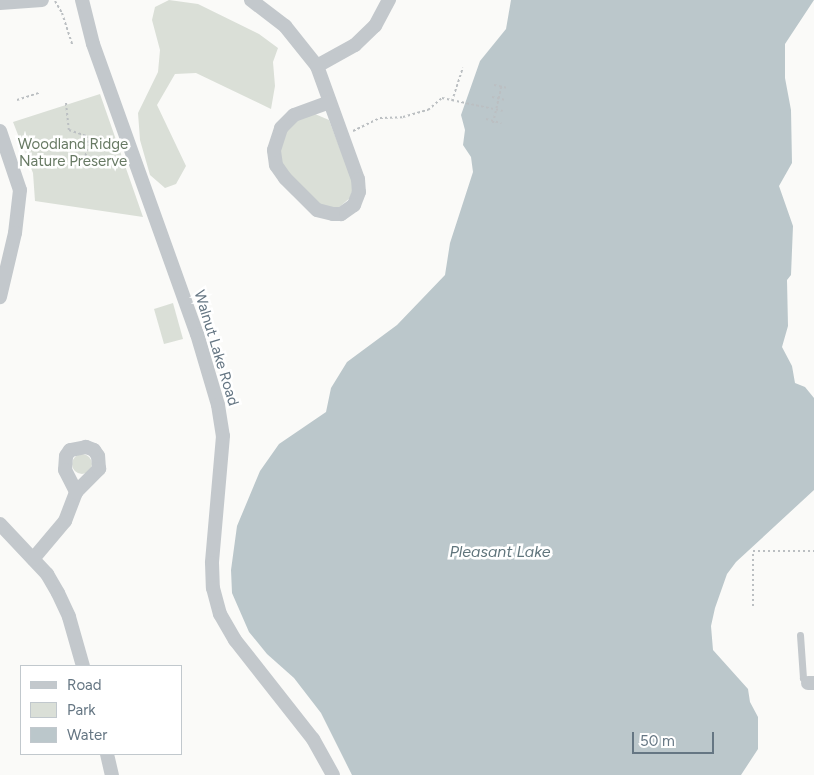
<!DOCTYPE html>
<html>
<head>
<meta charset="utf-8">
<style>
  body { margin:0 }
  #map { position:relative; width:814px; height:775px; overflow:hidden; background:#fafaf8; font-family:Figtree,sans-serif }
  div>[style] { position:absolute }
  .green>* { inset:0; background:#dadfd7 }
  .round { border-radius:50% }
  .water>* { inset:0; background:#bbc7cb }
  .path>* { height:2px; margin-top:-1px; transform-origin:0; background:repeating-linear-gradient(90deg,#bbbfc2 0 2.5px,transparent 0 5px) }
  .service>* { height:7px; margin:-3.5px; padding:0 3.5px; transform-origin:3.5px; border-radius:3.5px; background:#c3c8cc }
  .minor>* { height:14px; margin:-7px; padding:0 7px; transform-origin:7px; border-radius:7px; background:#c3c8cc }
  span { translate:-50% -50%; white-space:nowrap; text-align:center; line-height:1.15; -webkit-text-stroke:5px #fff; paint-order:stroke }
  .park-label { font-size:15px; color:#687a64 }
  .street-label { font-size:15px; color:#657683 }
  .water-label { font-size:16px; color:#60757c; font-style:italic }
  .legend { position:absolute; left:20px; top:665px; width:162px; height:90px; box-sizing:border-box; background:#fff; border:1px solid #c1c8cd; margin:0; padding:6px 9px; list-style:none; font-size:15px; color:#657683 }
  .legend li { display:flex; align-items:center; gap:10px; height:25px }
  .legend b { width:25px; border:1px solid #c1c8cd }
  .scale { position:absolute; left:632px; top:732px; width:82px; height:22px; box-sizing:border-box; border:2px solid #657683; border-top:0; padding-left:6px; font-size:15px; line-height:18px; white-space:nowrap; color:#657683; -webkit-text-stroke:4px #fff; paint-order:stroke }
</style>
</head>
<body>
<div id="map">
  <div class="green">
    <i style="clip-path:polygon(169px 0,198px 4px,259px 34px,278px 48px,273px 62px,275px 86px,271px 109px,196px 73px,175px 74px,157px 105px,186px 166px,176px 184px,165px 188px,150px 175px,140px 140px,138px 113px,158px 72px,160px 50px,152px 20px,155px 7px)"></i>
    <i style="clip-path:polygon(100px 94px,143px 217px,35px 201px,33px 173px,13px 122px)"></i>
    <i style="clip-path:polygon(315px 114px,329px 120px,354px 185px,350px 198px,337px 209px,323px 207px,284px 168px,279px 153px,286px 130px,300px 119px)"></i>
    <i style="clip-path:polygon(173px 303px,183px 339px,164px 344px,154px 309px)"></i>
    <i class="round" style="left:72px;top:454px;width:20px;height:20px"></i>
  </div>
  <div class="water">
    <i style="clip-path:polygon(511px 0,814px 0,785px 44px,785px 78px,791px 110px,792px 163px,779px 186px,793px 226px,791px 275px,787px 280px,788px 326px,782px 347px,792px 366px,795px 383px,805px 387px,814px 398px,814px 490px,736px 562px,727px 574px,715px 608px,711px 626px,713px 650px,748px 689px,750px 702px,758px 717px,758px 749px,741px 775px,352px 775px,321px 713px,294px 678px,267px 654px,249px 632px,232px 593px,231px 570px,237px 526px,260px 471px,279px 444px,326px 412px,331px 388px,347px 362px,397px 325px,445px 275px,450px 243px,473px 172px,471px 157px,463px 145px,465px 130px,461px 115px,480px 61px,506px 29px)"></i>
  </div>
  <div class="path">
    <i style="left:55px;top:1px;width:14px;rotate:60deg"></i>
    <i style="left:62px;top:13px;width:33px;rotate:72deg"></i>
    <i style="left:494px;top:85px;width:14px;rotate:12deg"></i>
    <i style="left:492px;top:97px;width:14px;rotate:12deg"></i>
    <i style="left:17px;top:100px;width:23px;rotate:-18deg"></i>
    <i style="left:452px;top:101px;width:35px;rotate:-72deg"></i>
    <i style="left:66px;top:103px;width:27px;rotate:84deg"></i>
    <i style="left:69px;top:130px;width:18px;rotate:19deg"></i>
    <i style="left:86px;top:136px;width:9px;rotate:69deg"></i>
    <i style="left:89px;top:144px;width:14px;rotate:107deg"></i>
    <i style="left:486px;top:119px;width:16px;rotate:15deg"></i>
    <i style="left:493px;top:123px;width:39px;rotate:-77deg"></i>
    <i style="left:353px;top:131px;width:30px;rotate:-26deg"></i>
    <i style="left:380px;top:118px;width:23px;rotate:-2deg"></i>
    <i style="left:403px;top:117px;width:26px;rotate:-16deg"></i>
    <i style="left:428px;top:110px;width:18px;rotate:-41deg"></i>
    <i style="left:442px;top:98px;width:62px;rotate:12deg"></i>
    <i style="left:753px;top:606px;width:55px;rotate:-90deg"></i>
    <i style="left:753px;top:551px;width:61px"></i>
  </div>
  <div class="service">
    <i style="left:800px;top:635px;width:43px;rotate:86deg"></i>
    <i style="left:803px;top:678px;width:7px;rotate:45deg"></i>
  </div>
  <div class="minor">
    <i style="left:82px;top:0;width:45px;rotate:76deg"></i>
    <i style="left:93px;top:44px;width:308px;rotate:70.3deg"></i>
    <i style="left:197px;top:334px;width:74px;rotate:73.5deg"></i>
    <i style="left:218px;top:405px;width:31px;rotate:81deg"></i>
    <i style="left:223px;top:436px;width:127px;rotate:95deg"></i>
    <i style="left:212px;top:563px;width:25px;rotate:88deg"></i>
    <i style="left:213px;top:588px;width:27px;rotate:75deg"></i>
    <i style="left:220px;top:614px;width:30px;rotate:60deg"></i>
    <i style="left:235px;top:640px;width:126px;rotate:51.8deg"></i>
    <i style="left:313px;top:739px;width:41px;rotate:60.9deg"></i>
    <i style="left:251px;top:0;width:43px;rotate:37.4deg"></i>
    <i style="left:285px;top:26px;width:51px;rotate:51.3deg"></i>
    <i style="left:317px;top:66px;width:120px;rotate:70.1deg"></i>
    <i style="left:358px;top:179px;width:13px;rotate:86deg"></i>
    <i style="left:359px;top:192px;width:14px;rotate:111deg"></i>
    <i style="left:354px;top:205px;width:16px;rotate:145deg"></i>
    <i style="left:341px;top:214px;width:8px;rotate:180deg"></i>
    <i style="left:333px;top:214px;width:16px;rotate:-166deg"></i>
    <i style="left:317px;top:210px;width:45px;rotate:-135deg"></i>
    <i style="left:285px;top:178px;width:16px;rotate:-125deg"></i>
    <i style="left:276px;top:165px;width:15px;rotate:-98deg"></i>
    <i style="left:274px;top:150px;width:23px;rotate:-72deg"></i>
    <i style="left:281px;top:128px;width:18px;rotate:-45deg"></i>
    <i style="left:294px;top:115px;width:37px;rotate:-20deg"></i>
    <i style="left:0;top:3px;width:42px;rotate:-4.1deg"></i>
    <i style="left:317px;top:66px;width:43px;rotate:-28.9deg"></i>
    <i style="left:355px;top:45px;width:28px;rotate:-44deg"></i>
    <i style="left:375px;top:26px;width:30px;rotate:-62deg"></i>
    <i style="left:0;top:131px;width:62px;rotate:71.3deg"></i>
    <i style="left:20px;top:190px;width:43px;rotate:96.6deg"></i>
    <i style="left:15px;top:233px;width:66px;rotate:103.2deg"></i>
    <i style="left:0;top:524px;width:69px;rotate:46.8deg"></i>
    <i style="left:47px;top:574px;width:22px;rotate:60deg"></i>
    <i style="left:58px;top:593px;width:26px;rotate:65deg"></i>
    <i style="left:69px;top:617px;width:51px;rotate:74.1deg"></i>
    <i style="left:33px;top:559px;width:50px;rotate:-49.9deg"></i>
    <i style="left:65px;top:521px;width:31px;rotate:-69deg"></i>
    <i style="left:76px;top:492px;width:33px;rotate:-45deg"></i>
    <i style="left:99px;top:469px;width:13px;rotate:-94deg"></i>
    <i style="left:98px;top:456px;width:7px;rotate:-124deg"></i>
    <i style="left:94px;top:450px;width:9px;rotate:-159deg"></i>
    <i style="left:86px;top:447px;width:16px;rotate:169deg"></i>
    <i style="left:70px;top:450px;width:7px;rotate:124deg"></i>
    <i style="left:66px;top:456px;width:14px;rotate:94deg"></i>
    <i style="left:65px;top:470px;width:25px;rotate:63deg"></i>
    <i style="left:808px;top:683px;width:6px"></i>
    <i style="left:107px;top:754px;width:22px;rotate:77deg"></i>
  </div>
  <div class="park-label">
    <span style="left:73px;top:153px">Woodland Ridge<br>Nature Preserve</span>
  </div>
  <div class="street-label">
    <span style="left:216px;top:348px;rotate:73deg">Walnut Lake Road</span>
  </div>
  <div class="water-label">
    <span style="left:500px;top:552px">Pleasant Lake</span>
  </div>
  <ul class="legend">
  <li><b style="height:6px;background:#c3c8cc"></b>Road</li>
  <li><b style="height:14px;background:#dadfd7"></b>Park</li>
  <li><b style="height:14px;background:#bbc7cb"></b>Water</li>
  </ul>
  <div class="scale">50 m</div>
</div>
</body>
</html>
